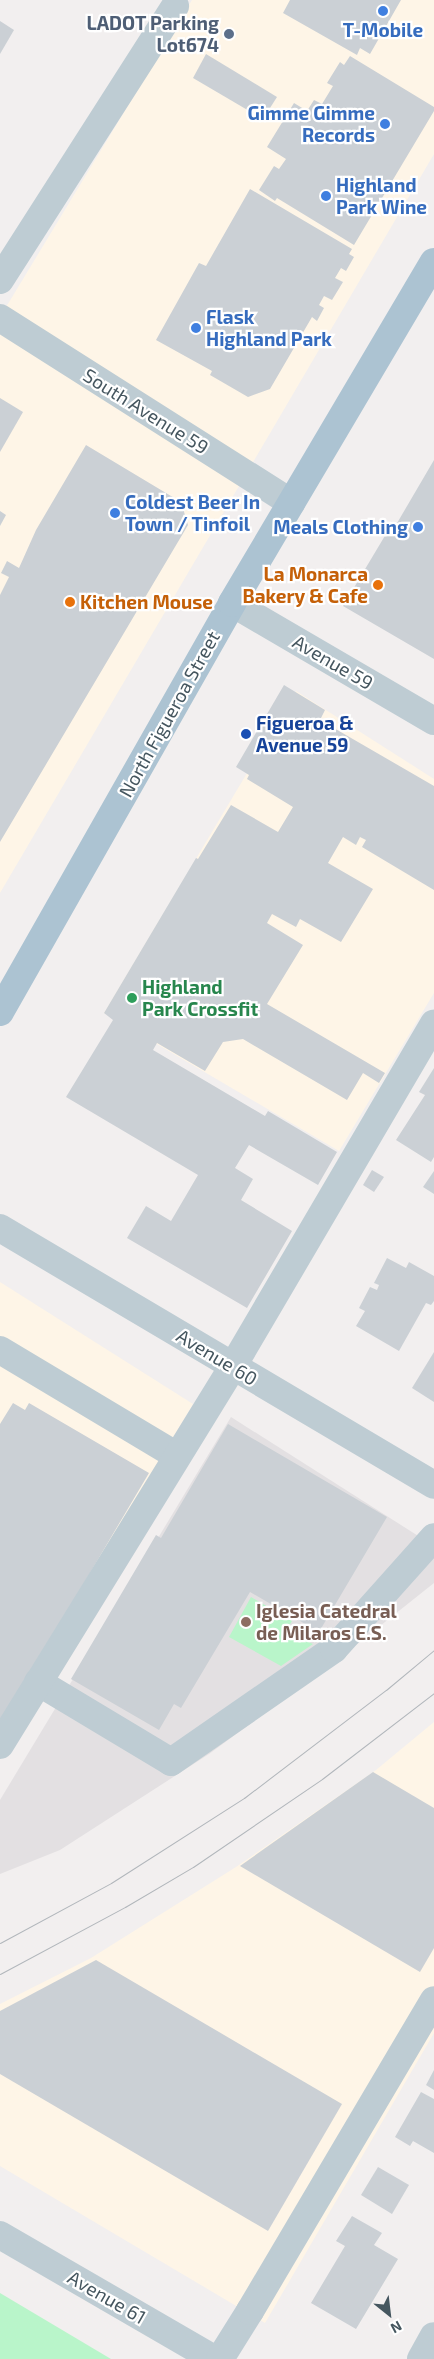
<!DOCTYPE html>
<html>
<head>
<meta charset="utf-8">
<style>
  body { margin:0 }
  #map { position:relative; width:434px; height:2359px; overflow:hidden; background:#f2efef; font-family:"Exo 2",sans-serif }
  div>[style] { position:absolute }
  .commercial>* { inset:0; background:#fef5e7 }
  .education>* { inset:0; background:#e3e0e2 }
  .green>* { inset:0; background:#b9f5ca }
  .building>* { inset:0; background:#cbd0d5 }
  .minor>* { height:28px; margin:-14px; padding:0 14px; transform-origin:14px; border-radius:14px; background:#beccd3 }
  .major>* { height:28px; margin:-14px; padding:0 14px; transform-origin:14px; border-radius:14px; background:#acc3d2 }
  .tram>* { height:1px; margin:-0.5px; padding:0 0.5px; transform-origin:0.5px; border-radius:0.5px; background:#b1b6bb }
  .dots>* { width:14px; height:14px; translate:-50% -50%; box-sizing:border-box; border:2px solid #fff; border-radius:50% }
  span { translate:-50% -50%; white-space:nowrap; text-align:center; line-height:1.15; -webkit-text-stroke:4.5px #fff; paint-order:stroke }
  .service-label { font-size:19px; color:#4e5e75; font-weight:700 }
  .right { translate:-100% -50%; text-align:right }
  .shop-label { font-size:19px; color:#366cbe; font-weight:700 }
  .left { translate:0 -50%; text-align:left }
  .street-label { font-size:19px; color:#45565f }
  .food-label { font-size:19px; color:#c56008; font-weight:700 }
  .transit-label { font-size:19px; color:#164399; font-weight:700 }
  .leisure-label { font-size:19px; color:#27864d; font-weight:700 }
  .education-label { font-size:19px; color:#785e54; font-weight:700 }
  .north { position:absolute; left:364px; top:2289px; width:50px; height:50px; -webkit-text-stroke:4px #fff; paint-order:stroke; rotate:151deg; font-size:14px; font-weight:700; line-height:20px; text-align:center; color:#45565f }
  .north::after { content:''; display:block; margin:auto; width:18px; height:22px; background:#45565f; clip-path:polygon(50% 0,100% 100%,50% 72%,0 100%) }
</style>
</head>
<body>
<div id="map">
  <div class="commercial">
    <i style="clip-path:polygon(192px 0,434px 0,434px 154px,0 893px,0 317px)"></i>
    <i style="clip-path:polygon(296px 691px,434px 779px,434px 993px,339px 1151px,104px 1013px)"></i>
    <i style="clip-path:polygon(0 1282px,193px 1404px,0 1729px)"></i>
    <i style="clip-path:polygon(434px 1722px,434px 2033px,265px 2323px,0 2166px,0 2004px,91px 1958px,236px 1867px,376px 1770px)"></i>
  </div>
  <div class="education">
    <i style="clip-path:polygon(231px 1417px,434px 1546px,434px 1583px,336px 1661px,209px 1754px,60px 1850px,0 1874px,0 1800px)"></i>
  </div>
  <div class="green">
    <i style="clip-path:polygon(251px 1597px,292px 1621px,286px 1631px,313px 1644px,281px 1666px,229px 1637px)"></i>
    <i style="clip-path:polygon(0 2293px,111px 2359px,0 2359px)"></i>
  </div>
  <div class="building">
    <i style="clip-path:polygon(290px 0,401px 0,370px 54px,360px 48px,357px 55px,283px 13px)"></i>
    <i style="clip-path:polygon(0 21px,14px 30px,0 54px)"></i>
    <i style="clip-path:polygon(206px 54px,277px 97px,263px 119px,193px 78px)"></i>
    <i style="clip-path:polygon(350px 56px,434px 107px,434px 111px,354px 245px,277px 198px,275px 201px,259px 190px,274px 166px,279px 169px,286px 159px,267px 147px,294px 103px,307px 111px,314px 100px,322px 104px,333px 86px,327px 83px,340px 62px,344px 65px)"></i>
    <i style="clip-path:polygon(250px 189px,352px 249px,349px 254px,354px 257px,346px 271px,341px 268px,335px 278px,343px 282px,332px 300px,324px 296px,319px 305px,324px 308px,317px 321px,312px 317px,270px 389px,248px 397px,210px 375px,212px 371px,156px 340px,199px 263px,206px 266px)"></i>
    <i style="clip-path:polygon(0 398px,23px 412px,0 452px)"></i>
    <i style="clip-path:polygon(86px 445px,181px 502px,188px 525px,0 842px,0 595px,9px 577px,1px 573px,7px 561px,19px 568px,36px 530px)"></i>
    <i style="clip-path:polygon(434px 460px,434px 659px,343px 606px,389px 529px,393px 530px)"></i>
    <i style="clip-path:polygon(0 511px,6px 515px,0 526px)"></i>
    <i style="clip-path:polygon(284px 685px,325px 710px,320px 720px,434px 786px,434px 890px,362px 847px,366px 840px,360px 837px,356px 845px,343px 837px,328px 863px,373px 889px,341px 942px,300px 919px,296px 927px,272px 914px,267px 923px,303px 945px,267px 1004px,385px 1073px,379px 1083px,363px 1073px,347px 1100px,243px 1039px,223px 1042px,205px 1071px,157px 1043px,153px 1050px,265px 1116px,268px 1111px,337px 1152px,318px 1185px,249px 1145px,235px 1168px,253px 1179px,241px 1200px,292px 1231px,247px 1308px,127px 1238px,146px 1206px,171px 1221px,198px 1175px,66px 1097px,113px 1020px,104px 1013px,196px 858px,198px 859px,231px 805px,278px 832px,293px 807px,247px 779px,249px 775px,236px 767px)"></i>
    <i style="clip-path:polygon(434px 1068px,434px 1157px,431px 1162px,396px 1140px,425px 1095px,419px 1092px)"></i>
    <i style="clip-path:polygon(372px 1170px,384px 1177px,374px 1192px,363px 1185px)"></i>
    <i style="clip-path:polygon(434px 1171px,434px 1194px,423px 1187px)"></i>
    <i style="clip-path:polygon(387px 1258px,406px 1268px,409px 1262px,434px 1276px,434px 1301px,431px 1305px,426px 1303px,399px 1351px,356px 1326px,365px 1311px,359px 1308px,370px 1287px,377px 1290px,379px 1285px,374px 1283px)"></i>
    <i style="clip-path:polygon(434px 1352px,434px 1402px,412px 1388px)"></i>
    <i style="clip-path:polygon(13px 1403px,25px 1410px,29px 1403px,149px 1473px,0 1725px,0 1424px)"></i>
    <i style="clip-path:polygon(228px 1424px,387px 1517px,319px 1632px,250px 1592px,181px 1708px,174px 1704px,159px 1730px,71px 1679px,156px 1535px,161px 1538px)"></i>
    <i style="clip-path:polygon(373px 1772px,434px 1808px,434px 1948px,420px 1972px,240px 1866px)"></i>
    <i style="clip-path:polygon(96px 1960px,342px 2104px,268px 2231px,0 2074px,0 2011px)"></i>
    <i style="clip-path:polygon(434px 2070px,434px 2090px,426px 2085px)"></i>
    <i style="clip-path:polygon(421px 2092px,434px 2099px,434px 2153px,413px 2141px,410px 2146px,395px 2137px)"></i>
    <i style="clip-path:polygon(378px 2167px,409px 2185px,392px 2214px,361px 2195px)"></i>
    <i style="clip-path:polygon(352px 2216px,382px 2233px,374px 2245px,398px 2259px,356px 2329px,311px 2303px,345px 2246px,336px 2241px)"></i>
  </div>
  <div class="minor">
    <i style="left:0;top:280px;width:325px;rotate:-57.4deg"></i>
    <i style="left:0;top:318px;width:345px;rotate:32.4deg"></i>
    <i style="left:232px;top:603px;width:234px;rotate:30.3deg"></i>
    <i style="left:0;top:1228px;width:504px;rotate:30.63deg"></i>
    <i style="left:0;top:1350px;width:206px;rotate:30.9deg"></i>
    <i style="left:38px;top:1682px;width:155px;rotate:31deg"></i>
    <i style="left:171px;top:1762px;width:198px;rotate:-34.7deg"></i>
    <i style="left:334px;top:1649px;width:150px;rotate:-48.2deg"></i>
    <i style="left:0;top:1745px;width:445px;rotate:-58.4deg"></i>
    <i style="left:233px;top:1366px;width:397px;rotate:-59.6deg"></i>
    <i style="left:0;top:2235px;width:247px;rotate:30.1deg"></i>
    <i style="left:220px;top:2359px;width:57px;rotate:-58deg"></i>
    <i style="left:250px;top:2311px;width:361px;rotate:-59.4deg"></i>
    <i style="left:421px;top:2359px;width:26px;rotate:-61deg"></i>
  </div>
  <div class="major">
    <i style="left:0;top:1012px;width:470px;rotate:-60.4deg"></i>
    <i style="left:232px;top:603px;width:396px;rotate:-59.4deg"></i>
  </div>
  <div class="tram">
    <i style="left:0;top:1943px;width:126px;rotate:-28.4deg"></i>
    <i style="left:111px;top:1883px;width:158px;rotate:-32.6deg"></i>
    <i style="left:244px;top:1798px;width:178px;rotate:-37.3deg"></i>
    <i style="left:386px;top:1690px;width:62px;rotate:-39.8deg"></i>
    <i style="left:0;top:1974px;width:142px;rotate:-28.2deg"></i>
    <i style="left:125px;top:1907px;width:79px;rotate:-30.5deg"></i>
    <i style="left:193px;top:1867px;width:156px;rotate:-34.3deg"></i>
    <i style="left:322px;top:1779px;width:141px;rotate:-37.5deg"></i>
  </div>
  <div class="dots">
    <i style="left:383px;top:11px;background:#3f7fe0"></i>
    <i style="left:229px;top:34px;background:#5c6f8a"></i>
    <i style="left:385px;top:124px;background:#3f7fe0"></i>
    <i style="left:326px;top:196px;background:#3f7fe0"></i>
    <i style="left:196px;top:328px;background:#3f7fe0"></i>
    <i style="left:115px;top:513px;background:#3f7fe0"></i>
    <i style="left:418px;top:527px;background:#3f7fe0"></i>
    <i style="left:378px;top:585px;background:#e8710a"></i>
    <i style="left:70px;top:602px;background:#e8710a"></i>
    <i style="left:246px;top:734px;background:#1a4fb4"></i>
    <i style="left:132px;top:998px;background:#2e9e5b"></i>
    <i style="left:246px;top:1622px;background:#8d6e63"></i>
  </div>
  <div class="service-label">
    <span class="right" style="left:219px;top:34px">LADOT Parking<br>Lot674</span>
  </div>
  <div class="shop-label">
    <span style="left:383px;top:30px">T-Mobile</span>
    <span class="right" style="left:375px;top:124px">Gimme Gimme<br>Records</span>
    <span class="left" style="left:336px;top:196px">Highland<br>Park Wine</span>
    <span class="left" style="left:206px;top:328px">Flask<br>Highland Park</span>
    <span class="left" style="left:125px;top:513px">Coldest Beer In<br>Town / Tinfoil</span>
    <span class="right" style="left:408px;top:527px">Meals Clothing</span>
  </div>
  <div class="street-label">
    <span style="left:146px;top:411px;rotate:32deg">South Avenue 59</span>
    <span style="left:333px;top:662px;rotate:30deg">Avenue 59</span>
    <span style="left:169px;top:714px;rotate:-61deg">North Figueroa Street</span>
    <span style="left:217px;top:1357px;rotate:31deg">Avenue 60</span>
    <span style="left:107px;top:2297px;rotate:30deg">Avenue 61</span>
  </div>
  <div class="food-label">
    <span class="right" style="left:368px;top:585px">La Monarca<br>Bakery &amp; Cafe</span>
    <span class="left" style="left:80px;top:602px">Kitchen Mouse</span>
  </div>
  <div class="transit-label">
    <span class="left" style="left:256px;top:734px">Figueroa &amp;<br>Avenue 59</span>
  </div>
  <div class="leisure-label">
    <span class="left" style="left:142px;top:998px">Highland<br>Park Crossfit</span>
  </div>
  <div class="education-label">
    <span class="left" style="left:256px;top:1622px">Iglesia Catedral<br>de Milaros E.S.</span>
  </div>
  <div class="north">N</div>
</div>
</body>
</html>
